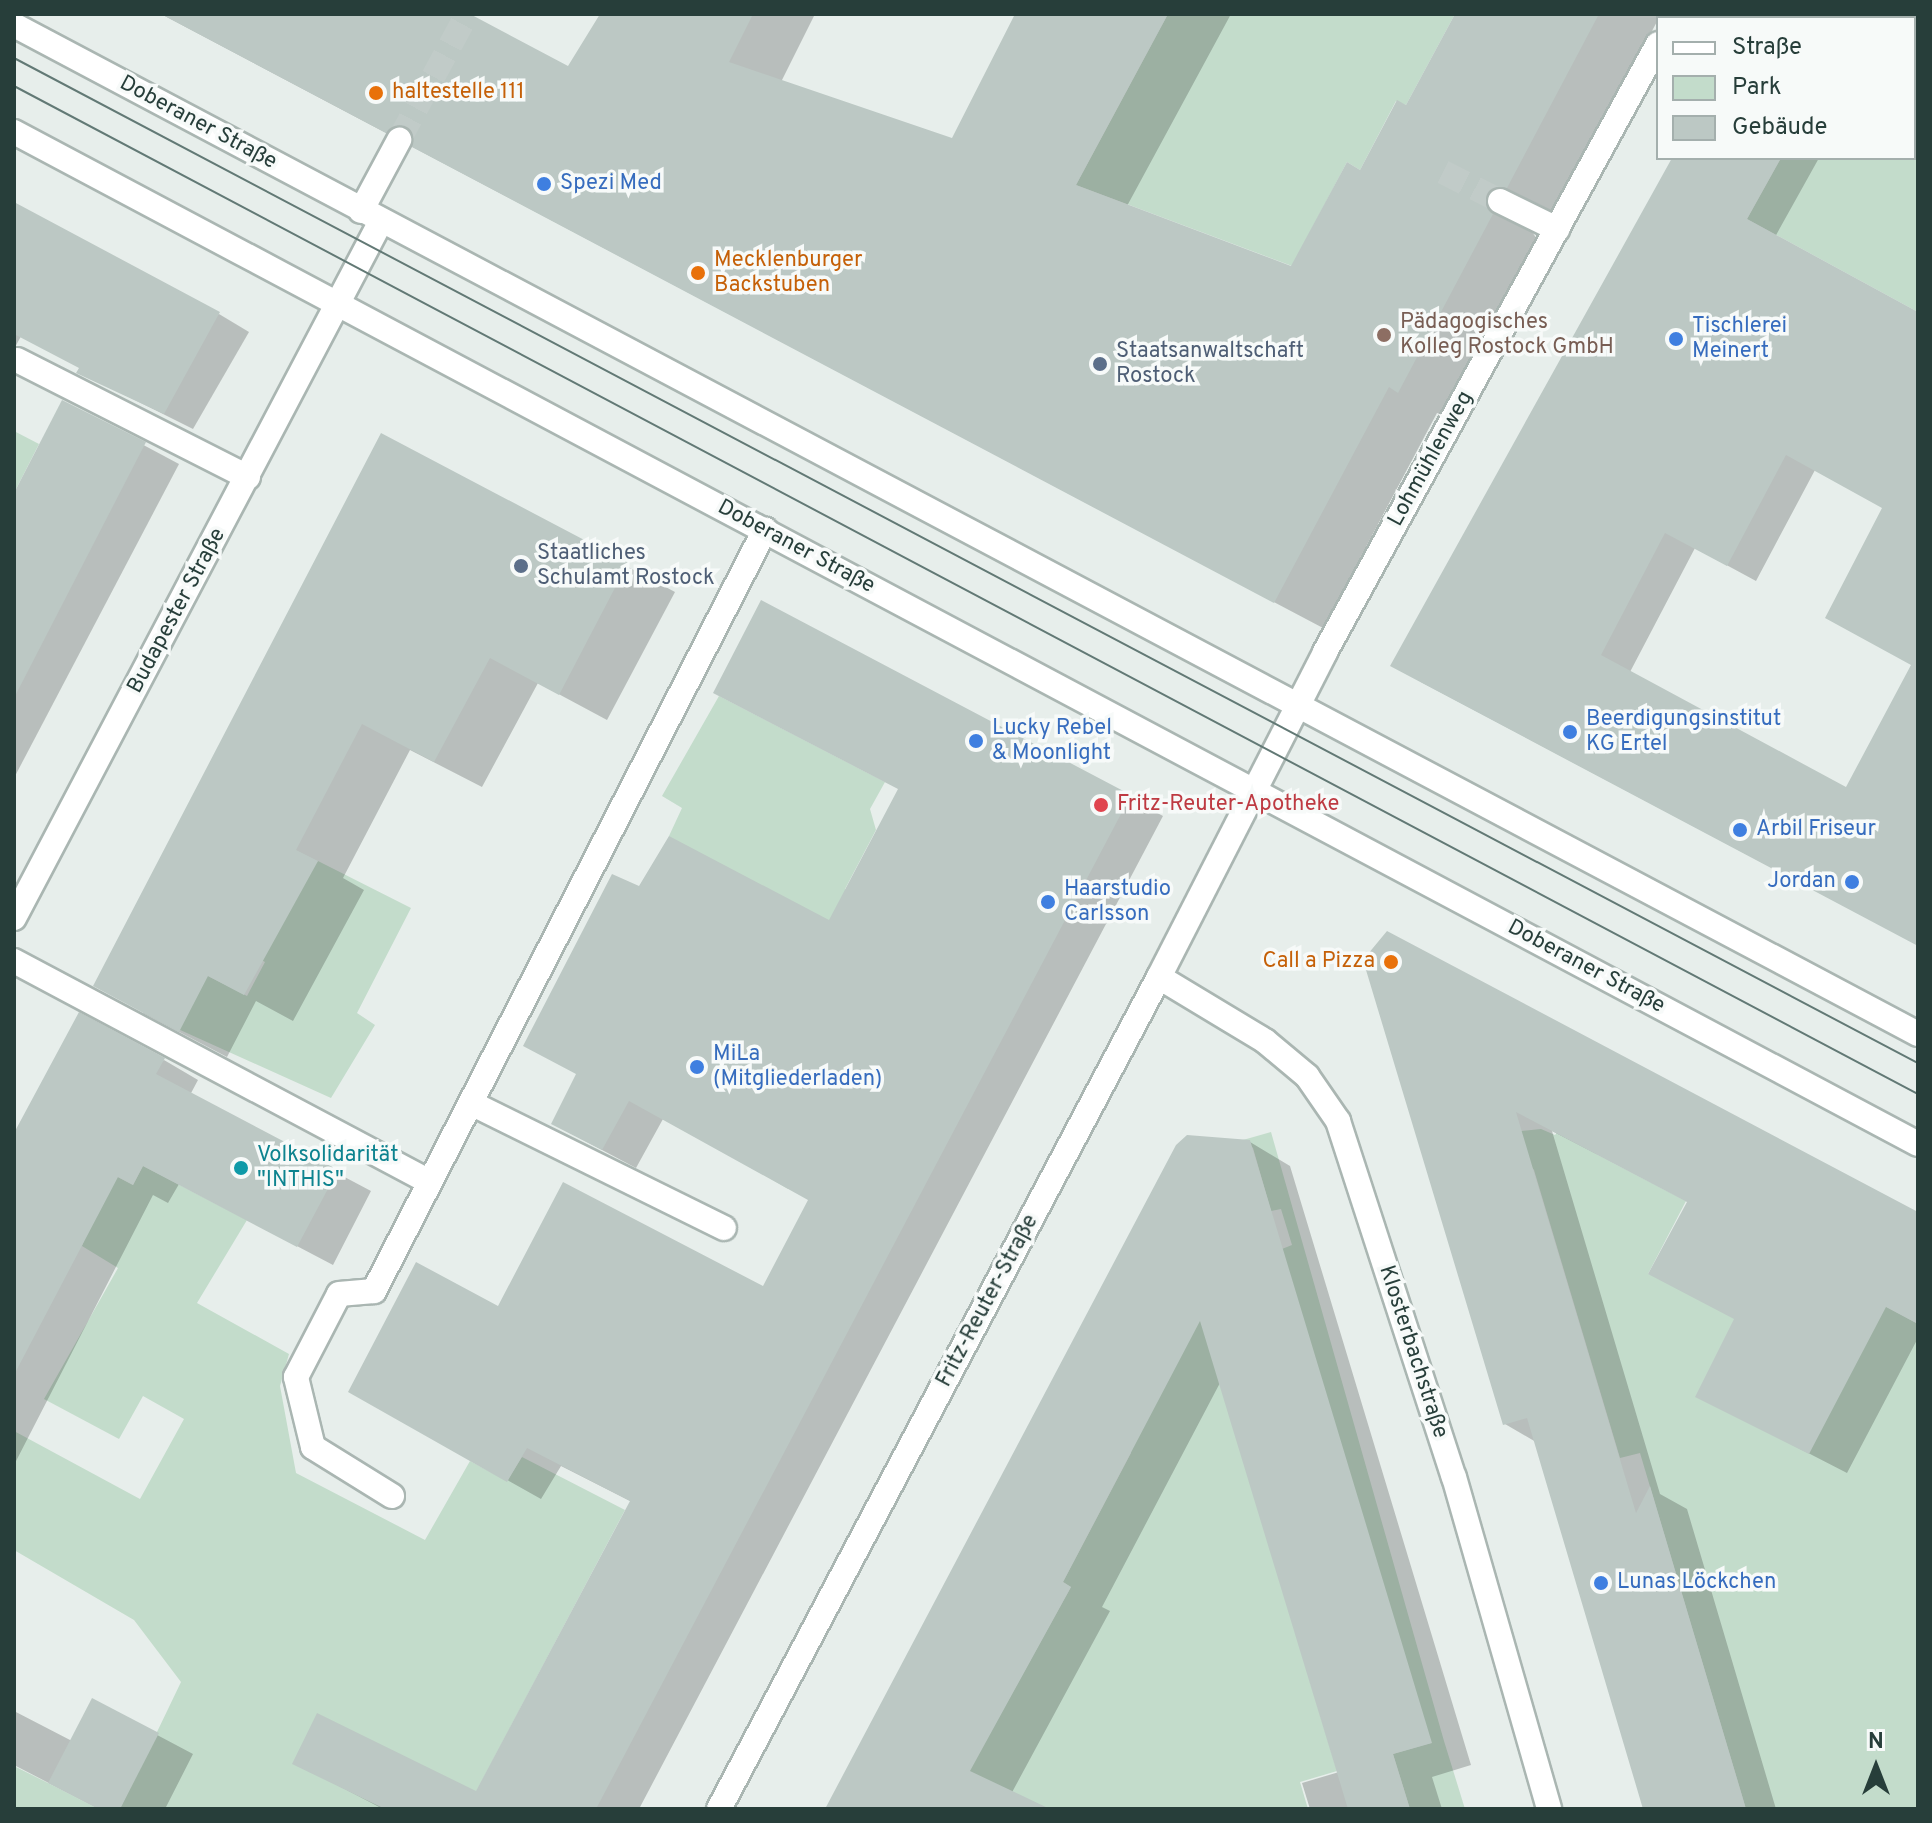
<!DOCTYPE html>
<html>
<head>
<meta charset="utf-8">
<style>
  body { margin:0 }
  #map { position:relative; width:1932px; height:1823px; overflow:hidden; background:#e7eeeb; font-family:Overpass,sans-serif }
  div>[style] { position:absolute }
  .green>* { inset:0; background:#c3dccb }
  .shadow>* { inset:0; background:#0003 }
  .building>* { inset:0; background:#bcc8c4 }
  .minor-tunnel>* { height:24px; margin-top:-12px; transform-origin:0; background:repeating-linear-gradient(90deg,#c1cbc8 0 24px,transparent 0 36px) }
  .roads { filter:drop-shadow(2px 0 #aab6b2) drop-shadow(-2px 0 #aab6b2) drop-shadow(0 2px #aab6b2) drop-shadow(0 -2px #aab6b2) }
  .minor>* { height:24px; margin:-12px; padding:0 12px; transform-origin:12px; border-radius:12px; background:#fff }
  .tram>* { height:2px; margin:-1px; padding:0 1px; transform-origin:1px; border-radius:1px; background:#627975 }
  .dots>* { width:22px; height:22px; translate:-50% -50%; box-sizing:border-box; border:4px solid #f7faf9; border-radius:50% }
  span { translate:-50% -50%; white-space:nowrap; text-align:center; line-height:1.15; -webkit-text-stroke:7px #f7faf9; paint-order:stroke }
  .food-label { font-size:22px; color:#c56008 }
  .left { translate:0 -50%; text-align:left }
  .right { translate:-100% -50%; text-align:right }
  .street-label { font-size:22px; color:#273e3a }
  .shop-label { font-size:22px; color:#366cbe }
  .education-label { font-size:22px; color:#785e54 }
  .service-label { font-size:22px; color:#4e5e75 }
  .health-label { font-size:22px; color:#be3a42 }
  .culture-label { font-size:22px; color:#0d838f }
  .frame { position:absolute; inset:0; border:16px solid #273e3a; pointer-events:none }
  .legend { position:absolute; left:1656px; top:16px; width:260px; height:144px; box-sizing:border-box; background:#f7faf9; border:2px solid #a4afad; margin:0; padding:10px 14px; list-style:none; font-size:24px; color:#273e3a }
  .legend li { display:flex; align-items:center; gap:16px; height:40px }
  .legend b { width:40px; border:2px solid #a4afad }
  .north { position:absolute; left:1836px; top:1727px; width:80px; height:80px; -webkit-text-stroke:6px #f7faf9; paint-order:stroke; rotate:0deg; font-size:22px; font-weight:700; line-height:32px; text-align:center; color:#273e3a }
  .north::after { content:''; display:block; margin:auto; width:28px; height:36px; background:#273e3a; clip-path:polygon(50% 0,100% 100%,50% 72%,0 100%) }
</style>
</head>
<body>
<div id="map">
  <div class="green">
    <i style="clip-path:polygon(1168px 14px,1455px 14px,1406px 105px,1396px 101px,1360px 170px,1347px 162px,1292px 266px,1076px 185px)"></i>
    <i style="clip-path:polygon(1860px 14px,1918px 14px,1918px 312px,1747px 219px,1781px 158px,1914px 158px,1914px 18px,1858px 18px)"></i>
    <i style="clip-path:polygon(14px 431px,39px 444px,14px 493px)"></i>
    <i style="clip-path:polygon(719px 696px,885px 782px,870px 809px,876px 830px,845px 889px,924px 931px,788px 1189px,731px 1155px,669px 836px,682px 808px,662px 796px)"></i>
    <i style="clip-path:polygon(318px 861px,411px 908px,357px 1013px,375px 1025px,331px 1098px,178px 1029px,206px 975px,247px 996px,265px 962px,225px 940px)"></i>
    <i style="clip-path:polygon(1541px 1129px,1555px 1135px,1560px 1129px,1598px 1155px,1686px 1201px,1648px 1274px,1885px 1306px,1918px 1324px,1918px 1809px,1746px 1809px,1640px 1453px,1620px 1458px,1534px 1170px,1502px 1133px)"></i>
    <i style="clip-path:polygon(1271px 1132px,1444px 1741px,1465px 1809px,1410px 1809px,1393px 1754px,1431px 1743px,1282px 1249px,1292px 1245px,1281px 1209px,1271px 1211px,1253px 1148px,1243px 1140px)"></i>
    <i style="clip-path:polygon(143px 1166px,247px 1220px,197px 1303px,289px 1354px,280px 1386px,296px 1473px,425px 1540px,470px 1461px,507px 1481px,522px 1457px,625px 1510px,467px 1809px,120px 1809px,181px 1682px,134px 1620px,14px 1550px,14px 1431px,140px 1499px,184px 1419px,143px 1396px,119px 1439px,44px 1399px,118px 1268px,82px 1246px,108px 1172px,133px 1185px)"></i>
    <i style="clip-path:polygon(1201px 1320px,1337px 1771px,1300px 1782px,1308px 1809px,948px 1809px,1071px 1587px,1063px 1582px,1131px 1453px,1120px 1360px)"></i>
    <i style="clip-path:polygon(14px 1766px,48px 1783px,99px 1809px,14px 1809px)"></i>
  </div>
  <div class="shadow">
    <i style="clip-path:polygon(161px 14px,465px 14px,569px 68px,603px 14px,815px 14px,781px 82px,953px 141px,1017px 14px,1231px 14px,1127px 206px,1292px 268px,1407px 107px,1457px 14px,1661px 14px,1555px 214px,1535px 221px,1532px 232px,1540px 243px,1446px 418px,1437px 413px,1323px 628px)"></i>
    <i style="clip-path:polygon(1752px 14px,1897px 14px,1750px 18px)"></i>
    <i style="clip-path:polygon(evenodd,1673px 158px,1819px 158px,1775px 237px,1918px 315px,1918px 945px,1421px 682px,1673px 158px,1815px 470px,1884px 508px,1914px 665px,1847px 789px,1630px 672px,1695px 548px,1756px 581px,1815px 470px)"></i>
    <i style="clip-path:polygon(14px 205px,75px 238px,14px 349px)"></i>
    <i style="clip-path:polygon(219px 314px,249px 332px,193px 429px,79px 372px)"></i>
    <i style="clip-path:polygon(63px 402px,179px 464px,14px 778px,14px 496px)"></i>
    <i style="clip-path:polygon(382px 435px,675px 592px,607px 720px,538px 683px,482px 787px,410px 750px,343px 878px,364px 890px,293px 1021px,256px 1001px,227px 1057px,143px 1013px)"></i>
    <i style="clip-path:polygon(762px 603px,1163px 816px,639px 1809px,383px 1809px,295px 1763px,477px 1794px,632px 1502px,561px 1466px,541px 1499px,383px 1410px,499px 1308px,764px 1289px,811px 1200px,663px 1119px,636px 1168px,553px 1124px,578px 1075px,639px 889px,829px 923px,899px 789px)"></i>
    <i style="clip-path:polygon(1365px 960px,1918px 1214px,1918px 1338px,1847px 1473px,1697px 1396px,1736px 1320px,1689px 1202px,1552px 1131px,1660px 1494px,1687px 1509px,1776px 1809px,1645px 1809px,1536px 1442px,1505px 1424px)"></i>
    <i style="clip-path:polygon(164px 1060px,198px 1080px,190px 1095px,371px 1191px,333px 1265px,179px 1184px,168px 1203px,153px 1195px,14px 1465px,14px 1138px)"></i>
    <i style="clip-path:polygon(1250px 1142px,1290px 1166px,1471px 1765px,1432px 1777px,1442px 1809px,1310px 1809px,1302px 1783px,1339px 1772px,1221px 1381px,1102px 1607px,1110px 1611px,1003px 1809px,827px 1809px)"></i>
    <i style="clip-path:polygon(93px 1701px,193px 1754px,165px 1809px,99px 1809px,14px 1765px,14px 1711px,72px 1741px)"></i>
  </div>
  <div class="building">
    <i style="clip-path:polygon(161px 14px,470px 14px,568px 66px,600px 14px,753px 14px,729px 62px,952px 138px,1015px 14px,1168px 14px,1076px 185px,1291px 266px,1347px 162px,1360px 170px,1397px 100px,1406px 105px,1455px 14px,1599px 14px,1507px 188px,1487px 194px,1485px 203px,1493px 214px,1398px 393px,1389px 387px,1274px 603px,412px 147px,412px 133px,405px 126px,386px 133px)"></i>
    <i style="clip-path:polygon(evenodd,1672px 158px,1781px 158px,1747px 219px,1918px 312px,1918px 946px,1390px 666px,1672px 158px,1786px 455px,1882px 508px,1825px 618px,1911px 665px,1846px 787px,1601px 655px,1665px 533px,1727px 566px,1786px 455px)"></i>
    <i style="clip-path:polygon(14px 202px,220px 312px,164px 414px,76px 373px,79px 368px,14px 334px)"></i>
    <i style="clip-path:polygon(62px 400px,146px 442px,14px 698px,14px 493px)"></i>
    <i style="clip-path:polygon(381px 433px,628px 563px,559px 695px,490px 658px,434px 762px,362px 724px,296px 850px,318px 861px,244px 995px,208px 976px,179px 1032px,93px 986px)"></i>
    <i style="clip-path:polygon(761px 600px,1131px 795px,596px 1809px,385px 1809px,292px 1764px,317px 1713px,476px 1791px,630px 1501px,527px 1448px,507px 1482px,348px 1392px,416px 1262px,498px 1306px,563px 1182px,763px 1286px,808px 1200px,629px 1101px,602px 1150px,551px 1124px,576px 1074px,523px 1046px,612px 874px,639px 886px,669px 836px,829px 920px,898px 789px,713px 693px)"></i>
    <i style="clip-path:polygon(1387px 931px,1918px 1212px,1918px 1324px,1886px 1307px,1809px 1454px,1695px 1397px,1734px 1319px,1648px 1274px,1687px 1202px,1516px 1112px,1636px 1513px,1650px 1486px,1746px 1809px,1643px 1809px,1527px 1418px,1503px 1425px,1363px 960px)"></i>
    <i style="clip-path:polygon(79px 1012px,165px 1058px,156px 1074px,338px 1170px,297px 1247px,143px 1166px,133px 1185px,118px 1177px,14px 1375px,14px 1133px)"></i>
    <i style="clip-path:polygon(1187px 1135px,1250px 1140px,1432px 1743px,1393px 1754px,1410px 1809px,1348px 1809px,1200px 1321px,1063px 1582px,1071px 1587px,970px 1771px,1050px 1809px,825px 1809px,1176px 1145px)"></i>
    <i style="clip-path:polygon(92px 1698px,159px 1733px,120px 1809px,99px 1809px,48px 1783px)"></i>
  </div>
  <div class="minor-tunnel">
    <i style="left:399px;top:140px;width:143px;rotate:-61.6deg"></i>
    <i style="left:1443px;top:172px;width:64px;rotate:27deg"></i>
  </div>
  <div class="roads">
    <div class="minor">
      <i style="left:1672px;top:18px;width:4px;rotate:-63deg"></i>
      <i style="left:14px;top:25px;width:2155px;rotate:27.92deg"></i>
      <i style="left:14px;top:132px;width:2156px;rotate:27.99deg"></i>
      <i style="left:1500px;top:201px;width:64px;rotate:26.2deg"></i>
      <i style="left:361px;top:211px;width:81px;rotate:-61.8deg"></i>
      <i style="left:17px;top:360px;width:259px;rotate:26.9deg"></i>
      <i style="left:14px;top:918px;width:788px;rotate:-62.23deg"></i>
      <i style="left:14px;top:961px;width:470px;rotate:28deg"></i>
      <i style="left:1159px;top:977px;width:124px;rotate:31.1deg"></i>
      <i style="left:1265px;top:1041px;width:55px;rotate:39.8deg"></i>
      <i style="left:1307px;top:1076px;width:55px;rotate:55.4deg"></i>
      <i style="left:1338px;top:1121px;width:374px;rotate:72deg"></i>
      <i style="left:1454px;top:1477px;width:345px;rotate:74deg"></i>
      <i style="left:471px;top:1103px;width:282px;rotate:26.3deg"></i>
      <i style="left:392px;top:1496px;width:93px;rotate:-148.2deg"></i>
      <i style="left:313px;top:1447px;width:72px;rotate:-103.7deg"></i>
      <i style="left:296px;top:1377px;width:93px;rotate:-62.6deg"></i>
      <i style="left:339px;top:1294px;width:35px;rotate:-5deg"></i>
      <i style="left:374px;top:1291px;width:856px;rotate:-62.81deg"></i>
      <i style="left:719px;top:1809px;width:941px;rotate:-62.13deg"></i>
      <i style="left:1159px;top:977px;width:365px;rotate:-62.9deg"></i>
      <i style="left:1325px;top:652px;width:693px;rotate:-61.29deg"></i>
    </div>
  </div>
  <div class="tram">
    <i style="left:14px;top:58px;width:2153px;rotate:27.83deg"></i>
    <i style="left:14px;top:86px;width:2154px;rotate:27.9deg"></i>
  </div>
  <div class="dots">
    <i style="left:376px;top:93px;background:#e8710a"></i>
    <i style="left:544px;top:184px;background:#3f7fe0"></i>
    <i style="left:698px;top:273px;background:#e8710a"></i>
    <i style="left:1384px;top:335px;background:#8d6e63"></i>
    <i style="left:1676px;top:339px;background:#3f7fe0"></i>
    <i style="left:1100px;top:364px;background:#5c6f8a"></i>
    <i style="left:521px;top:566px;background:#5c6f8a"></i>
    <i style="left:1570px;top:732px;background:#3f7fe0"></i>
    <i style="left:976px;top:741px;background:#3f7fe0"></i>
    <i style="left:1101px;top:805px;background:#e0444e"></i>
    <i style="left:1740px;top:830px;background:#3f7fe0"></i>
    <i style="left:1852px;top:882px;background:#3f7fe0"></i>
    <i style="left:1048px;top:902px;background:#3f7fe0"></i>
    <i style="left:1391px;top:962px;background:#e8710a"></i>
    <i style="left:697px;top:1067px;background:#3f7fe0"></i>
    <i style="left:241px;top:1168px;background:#0f9aa8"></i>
    <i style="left:1601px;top:1583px;background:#3f7fe0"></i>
  </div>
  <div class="food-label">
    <span class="left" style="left:392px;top:93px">haltestelle 111</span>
    <span class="left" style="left:714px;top:273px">Mecklenburger<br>Backstuben</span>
    <span class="right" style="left:1375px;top:962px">Call a Pizza</span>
  </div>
  <div class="street-label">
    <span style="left:198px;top:123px;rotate:28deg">Doberaner Straße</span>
    <span style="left:1431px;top:459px;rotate:-61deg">Lohmühlenweg</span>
    <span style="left:796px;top:547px;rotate:28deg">Doberaner Straße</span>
    <span style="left:177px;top:611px;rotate:-62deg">Budapester Straße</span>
    <span style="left:1586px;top:967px;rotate:28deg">Doberaner Straße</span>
    <span style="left:988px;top:1301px;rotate:-62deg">Fritz-Reuter-Straße</span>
    <span style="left:1413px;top:1352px;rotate:72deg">Klosterbachstraße</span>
  </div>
  <div class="shop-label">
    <span class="left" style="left:560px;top:184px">Spezi Med</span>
    <span class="left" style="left:1692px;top:339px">Tischlerei<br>Meinert</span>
    <span class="left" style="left:1586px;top:732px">Beerdigungsinstitut<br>KG Ertel</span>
    <span class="left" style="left:992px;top:741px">Lucky Rebel<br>&amp; Moonlight</span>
    <span class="left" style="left:1756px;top:830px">Arbil Friseur</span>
    <span class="right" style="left:1836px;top:882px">Jordan</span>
    <span class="left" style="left:1064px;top:902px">Haarstudio<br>Carlsson</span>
    <span class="left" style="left:713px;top:1067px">MiLa<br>(Mitgliederladen)</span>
    <span class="left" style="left:1617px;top:1583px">Lunas Löckchen</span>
  </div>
  <div class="education-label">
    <span class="left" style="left:1400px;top:335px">Pädagogisches<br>Kolleg Rostock GmbH</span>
  </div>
  <div class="service-label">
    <span class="left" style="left:1116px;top:364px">Staatsanwaltschaft<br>Rostock</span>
    <span class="left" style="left:537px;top:566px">Staatliches<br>Schulamt Rostock</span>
  </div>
  <div class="health-label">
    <span class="left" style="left:1117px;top:805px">Fritz-Reuter-Apotheke</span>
  </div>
  <div class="culture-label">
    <span class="left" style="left:257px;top:1168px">Volksolidarität<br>"INTHIS"</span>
  </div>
  <div class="frame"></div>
  <ul class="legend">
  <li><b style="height:10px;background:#fff"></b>Straße</li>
  <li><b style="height:22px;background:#c3dccb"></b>Park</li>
  <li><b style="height:22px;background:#bcc8c4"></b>Gebäude</li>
  </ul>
  <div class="north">N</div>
</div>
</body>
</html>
